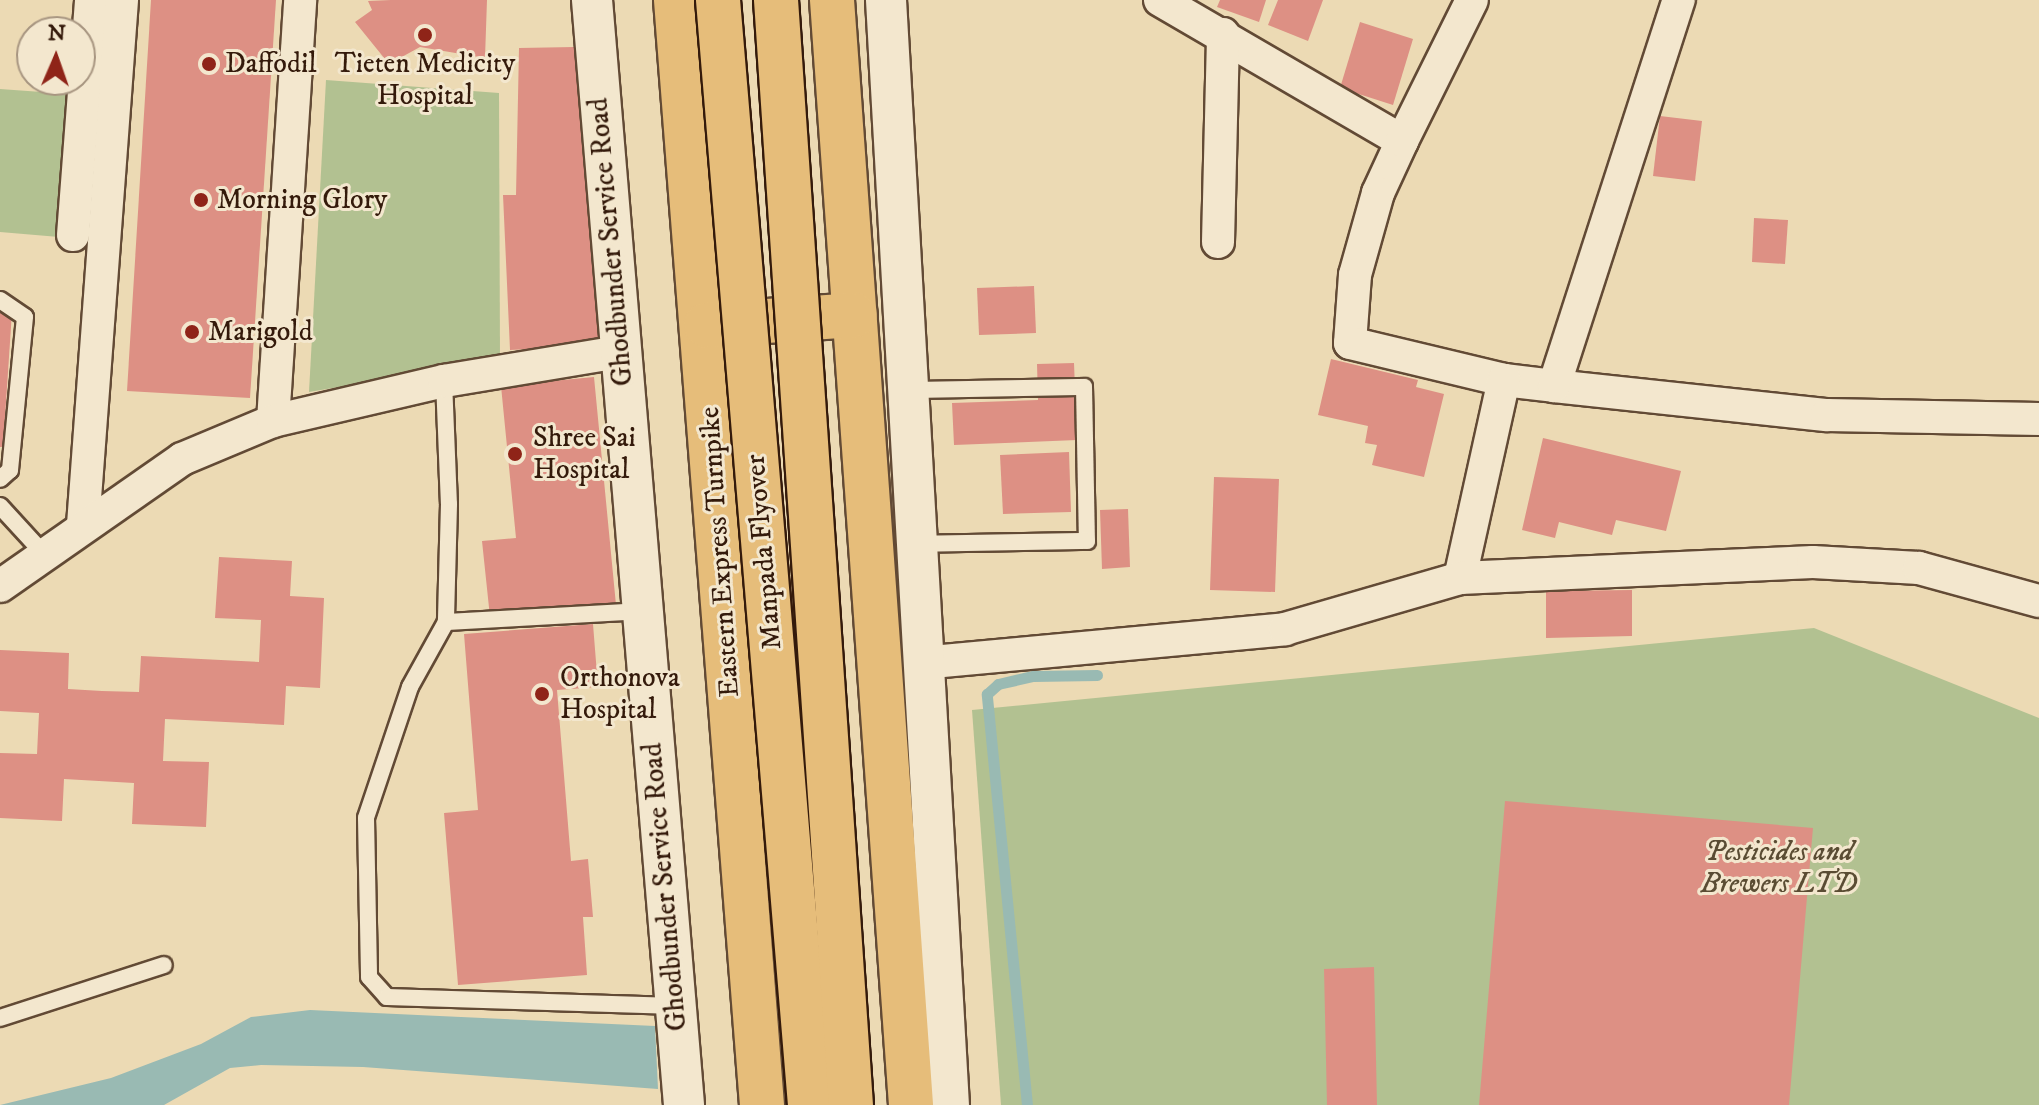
<!DOCTYPE html>
<html>
<head>
<meta charset="utf-8">
<style>
  body { margin:0 }
  #map { position:relative; width:2039px; height:1105px; overflow:hidden; background:#ecdab4; font-family:"IM FELL DW Pica",serif }
  div>[style] { position:absolute }
  .green>* { inset:0; background:#b2c191 }
  .water>* { inset:0; background:#99bab3 }
  .stream>* { height:11px; margin:-5.5px; padding:0 5.5px; transform-origin:5.5px; border-radius:5.5px; background:#99bab3 }
  .building>* { inset:0; background:#dd9084 }
  .roads { filter:drop-shadow(2px 0 #624a35) drop-shadow(-2px 0 #624a35) drop-shadow(0 2px #624a35) drop-shadow(0 -2px #624a35) }
  .service>* { height:16px; margin:-8px; padding:0 8px; transform-origin:8px; border-radius:8px; background:#f3e7ce }
  .minor>* { height:32px; margin:-16px; padding:0 16px; transform-origin:16px; border-radius:16px; background:#f3e7ce }
  .tertiary>* { height:40px; margin:-20px; padding:0 20px; transform-origin:20px; border-radius:20px; background:#f3e7ce }
  .primary>* { height:44px; margin:-22px; padding:0 22px; transform-origin:22px; border-radius:22px; background:#e6bd7a }
  .bridges { filter:drop-shadow(2px 0 #341a0b) drop-shadow(-2px 0 #341a0b) drop-shadow(0 2px #341a0b) drop-shadow(0 -2px #341a0b) }
  .primary-bridge>* { height:44px; margin:-22px; padding:0 22px; transform-origin:22px; border-radius:22px; background:#e6bd7a }
  .dots>* { width:22px; height:22px; translate:-50% -50%; box-sizing:border-box; border:4px solid #f3e7ce; border-radius:50% }
  span { translate:-50% -50%; white-space:nowrap; text-align:center; line-height:1.15; -webkit-text-stroke:6px #f3e7ce; paint-order:stroke }
  .poi-label { font-size:28px; color:#341a0b }
  .left { translate:0 -50%; text-align:left }
  .street-label { font-size:28px; color:#341a0b }
  .park-label { font-size:28px; color:#5a4c33; font-style:italic }
  .north { position:absolute; left:16px; top:16px; width:80px; height:80px; box-sizing:border-box; background:#f3e7ce; border:2px solid #a79580; border-radius:50%; rotate:2deg; font-size:22px; font-weight:700; line-height:32px; text-align:center; color:#341a0b }
  .north::after { content:''; display:block; margin:auto; width:28px; height:36px; background:#8f2418; clip-path:polygon(50% 0,100% 100%,50% 72%,0 100%) }
</style>
</head>
<body>
<div id="map">
  <div class="green">
    <i style="clip-path:polygon(326px 80px,499px 93px,500px 360px,309px 392px)"></i>
    <i style="clip-path:polygon(0 89px,69px 94px,59px 237px,0 232px)"></i>
    <i style="clip-path:polygon(1814px 628px,2039px 718px,2039px 1105px,1001px 1105px,972px 710px)"></i>
  </div>
  <div class="water">
    <i style="clip-path:polygon(310px 1010px,655px 1026px,658px 1089px,363px 1067px,261px 1065px,230px 1068px,164px 1105px,0 1105px,111px 1078px,201px 1044px,251px 1017px)"></i>
  </div>
  <div class="stream">
    <i style="left:1027px;top:1105px;width:413px;rotate:-95.6deg"></i>
    <i style="left:987px;top:694px;width:15px;rotate:-42deg"></i>
    <i style="left:998px;top:684px;width:36px;rotate:-13deg"></i>
    <i style="left:1033px;top:676px;width:64px;rotate:-0.9deg"></i>
  </div>
  <div class="building">
    <i style="clip-path:polygon(151px 0,276px 0,250px 398px,127px 391px)"></i>
    <i style="clip-path:polygon(391px 0,487px 0,485px 58px,420px 47px,389px 64px,355px 22px,372px 10px,368px 1px)"></i>
    <i style="clip-path:polygon(1220px 0,1266px 0,1259px 22px,1217px 7px)"></i>
    <i style="clip-path:polygon(1278px 0,1323px 0,1308px 41px,1268px 25px)"></i>
    <i style="clip-path:polygon(1360px 22px,1413px 39px,1393px 105px,1340px 88px)"></i>
    <i style="clip-path:polygon(574px 47px,609px 345px,510px 350px,503px 195px,516px 195px,519px 48px)"></i>
    <i style="clip-path:polygon(1660px 116px,1702px 121px,1695px 181px,1653px 176px)"></i>
    <i style="clip-path:polygon(1754px 218px,1788px 220px,1785px 264px,1752px 262px)"></i>
    <i style="clip-path:polygon(1034px 286px,1036px 333px,979px 335px,977px 288px)"></i>
    <i style="clip-path:polygon(0 311px,12px 312px,3px 447px,0 447px)"></i>
    <i style="clip-path:polygon(1331px 359px,1418px 380px,1416px 387px,1444px 394px,1424px 477px,1372px 465px,1377px 445px,1365px 443px,1368px 426px,1318px 415px)"></i>
    <i style="clip-path:polygon(1074px 363px,1077px 440px,954px 445px,952px 403px,1038px 400px,1037px 364px)"></i>
    <i style="clip-path:polygon(594px 377px,616px 605px,490px 617px,482px 541px,516px 538px,501px 386px)"></i>
    <i style="clip-path:polygon(1543px 438px,1681px 471px,1666px 531px,1616px 520px,1612px 535px,1559px 522px,1555px 538px,1522px 530px)"></i>
    <i style="clip-path:polygon(1069px 452px,1071px 512px,1003px 514px,1000px 455px)"></i>
    <i style="clip-path:polygon(1214px 477px,1279px 479px,1275px 592px,1210px 590px)"></i>
    <i style="clip-path:polygon(1128px 509px,1130px 567px,1102px 569px,1100px 510px)"></i>
    <i style="clip-path:polygon(219px 557px,292px 561px,290px 596px,324px 598px,320px 688px,286px 686px,284px 725px,165px 719px,163px 761px,209px 762px,206px 827px,132px 824px,134px 783px,64px 779px,62px 821px,0 818px,0 753px,37px 754px,39px 713px,0 711px,0 650px,69px 653px,68px 689px,102px 691px,139px 692px,141px 656px,259px 662px,261px 620px,215px 618px)"></i>
    <i style="clip-path:polygon(1632px 590px,1632px 636px,1546px 638px,1546px 591px)"></i>
    <i style="clip-path:polygon(593px 624px,598px 687px,557px 690px,571px 861px,588px 859px,593px 917px,583px 917px,587px 975px,458px 985px,444px 813px,478px 810px,464px 634px)"></i>
    <i style="clip-path:polygon(1505px 801px,1813px 828px,1789px 1105px,1479px 1105px)"></i>
    <i style="clip-path:polygon(1374px 967px,1377px 1105px,1327px 1105px,1324px 969px)"></i>
  </div>
  <div class="roads">
    <div class="service">
      <i style="left:0;top:300px;width:30px;rotate:34deg"></i>
      <i style="left:25px;top:317px;width:154px;rotate:95.6deg"></i>
      <i style="left:10px;top:470px;width:13px;rotate:138deg"></i>
      <i style="left:444px;top:381px;width:123px;rotate:87.7deg"></i>
      <i style="left:449px;top:504px;width:118px;rotate:91.5deg"></i>
      <i style="left:446px;top:622px;width:74px;rotate:119deg"></i>
      <i style="left:410px;top:687px;width:138px;rotate:108.6deg"></i>
      <i style="left:366px;top:818px;width:159px;rotate:88.9deg"></i>
      <i style="left:369px;top:977px;width:27px;rotate:48deg"></i>
      <i style="left:387px;top:997px;width:289px;rotate:1.8deg"></i>
      <i style="left:908px;top:390px;width:176px;rotate:-1deg"></i>
      <i style="left:1084px;top:387px;width:154px;rotate:88.9deg"></i>
      <i style="left:1087px;top:541px;width:170px;rotate:179deg"></i>
      <i style="left:0;top:506px;width:65px;rotate:47.5deg"></i>
      <i style="left:446px;top:622px;width:194px;rotate:-3.2deg"></i>
      <i style="left:0;top:1018px;width:172px;rotate:-17.9deg"></i>
    </div>
    <div class="minor">
      <i style="left:1160px;top:0;width:280px;rotate:30.2deg"></i>
      <i style="left:1402px;top:141px;width:57px;rotate:114.8deg"></i>
      <i style="left:1378px;top:193px;width:85px;rotate:105.7deg"></i>
      <i style="left:1355px;top:275px;width:68px;rotate:94.2deg"></i>
      <i style="left:1350px;top:343px;width:158px;rotate:13.5deg"></i>
      <i style="left:1504px;top:380px;width:50px;rotate:6.8deg"></i>
      <i style="left:1554px;top:386px;width:275px;rotate:6.1deg"></i>
      <i style="left:1827px;top:415px;width:212px;rotate:1.1deg"></i>
      <i style="left:1402px;top:141px;width:157px;rotate:-63.6deg"></i>
      <i style="left:73px;top:235px;width:236px;rotate:-85.6deg"></i>
      <i style="left:1218px;top:242px;width:208px;rotate:-88.6deg"></i>
      <i style="left:1554px;top:386px;width:406px;rotate:-72.1deg"></i>
      <i style="left:273px;top:421px;width:422px;rotate:-86.3deg"></i>
      <i style="left:83px;top:525px;width:526px;rotate:-85.75deg"></i>
      <i style="left:1460px;top:578px;width:203px;rotate:-77.5deg"></i>
      <i style="left:0;top:586px;width:222px;rotate:-34.9deg"></i>
      <i style="left:182px;top:459px;width:99px;rotate:-22.7deg"></i>
      <i style="left:273px;top:421px;width:176px;rotate:-13.2deg"></i>
      <i style="left:444px;top:381px;width:178px;rotate:-9.4deg"></i>
      <i style="left:921px;top:663px;width:366px;rotate:-5.3deg"></i>
      <i style="left:1285px;top:629px;width:182px;rotate:-16.2deg"></i>
      <i style="left:1460px;top:578px;width:353px;rotate:-2.6deg"></i>
      <i style="left:1813px;top:562px;width:106px;rotate:3.2deg"></i>
      <i style="left:1919px;top:568px;width:124px;rotate:15.4deg"></i>
    </div>
    <div class="tertiary">
      <i style="left:592px;top:0;width:1109px;rotate:85.24deg"></i>
      <i style="left:886px;top:0;width:1107px;rotate:86.74deg"></i>
    </div>
    <div class="primary">
      <i style="left:676px;top:0;width:1108px;rotate:85.55deg"></i>
      <i style="left:832px;top:0;width:1108px;rotate:85.91deg"></i>
      <i style="left:706px;top:325px;width:149px;rotate:-3.8deg"></i>
    </div>
  </div>
  <div class="bridges">
    <div class="primary-bridge">
      <i style="left:718px;top:0;width:1109px;rotate:85.24deg"></i>
      <i style="left:776px;top:0;width:1108px;rotate:86.12deg"></i>
    </div>
  </div>
  <div class="dots">
    <i style="left:425px;top:35px;background:#8f2418"></i>
    <i style="left:209px;top:64px;background:#8f2418"></i>
    <i style="left:201px;top:200px;background:#8f2418"></i>
    <i style="left:192px;top:332px;background:#8f2418"></i>
    <i style="left:515px;top:454px;background:#8f2418"></i>
    <i style="left:542px;top:694px;background:#8f2418"></i>
  </div>
  <div class="poi-label">
    <span class="left" style="left:225px;top:64px">Daffodil</span>
    <span style="left:425px;top:80px">Tieten Medicity<br>Hospital</span>
    <span class="left" style="left:217px;top:200px">Morning Glory</span>
    <span class="left" style="left:208px;top:332px">Marigold</span>
    <span class="left" style="left:533px;top:454px">Shree Sai<br>Hospital</span>
    <span class="left" style="left:560px;top:694px">Orthonova<br>Hospital</span>
  </div>
  <div class="street-label">
    <span style="left:611px;top:242px;rotate:-95deg">Ghodbunder Service Road</span>
    <span style="left:720px;top:552px;rotate:-94deg">Eastern Express Turnpike</span>
    <span style="left:764px;top:552px;rotate:-95deg">Manpada Flyover</span>
    <span style="left:665px;top:887px;rotate:-95deg">Ghodbunder Service Road</span>
  </div>
  <div class="park-label">
    <span style="left:1779px;top:868px">Pesticides and<br>Brewers LTD</span>
  </div>
  <div class="north">N</div>
</div>
</body>
</html>
